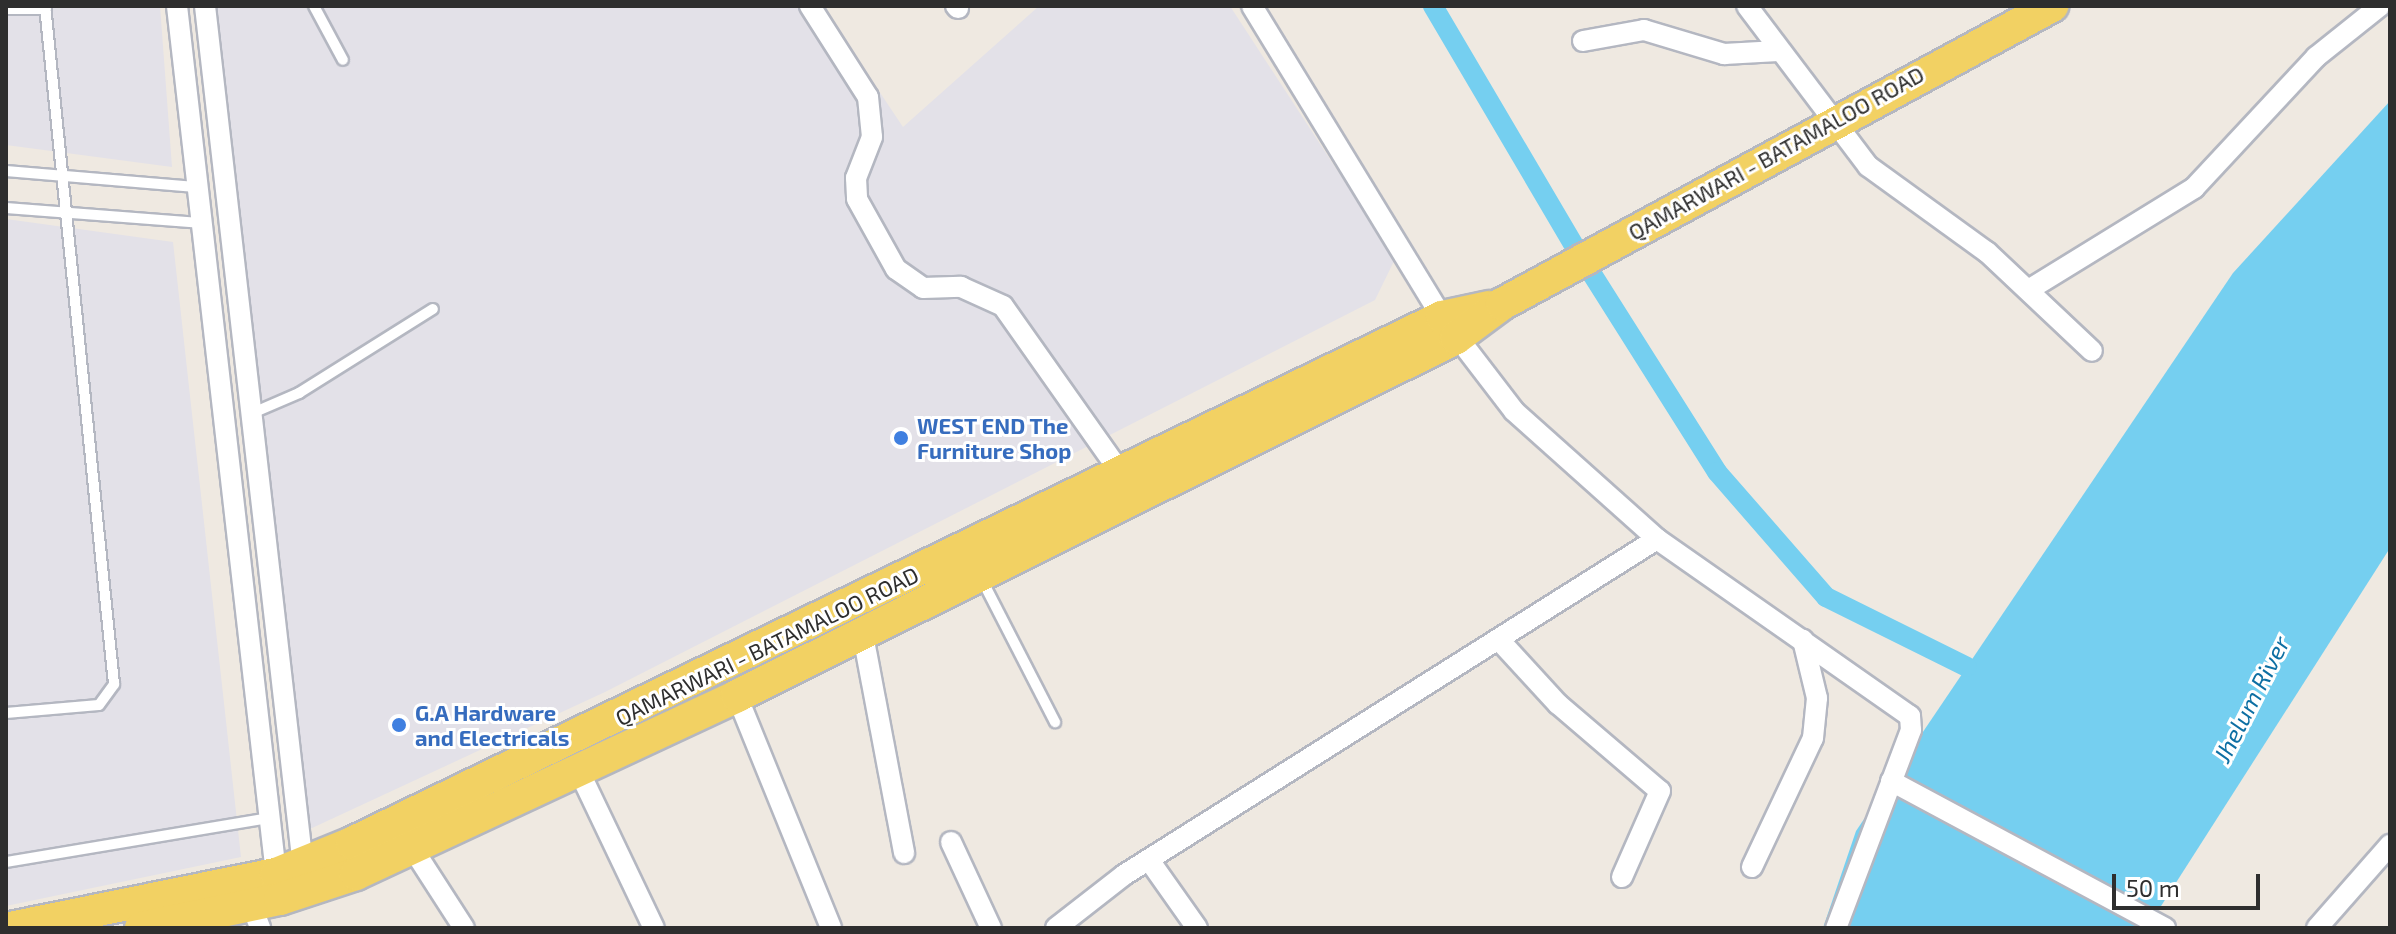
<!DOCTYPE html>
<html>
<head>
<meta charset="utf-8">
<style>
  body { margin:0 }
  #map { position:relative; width:2396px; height:934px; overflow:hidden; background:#efe9e1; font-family:"Exo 2",sans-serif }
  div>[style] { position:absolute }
  .industrial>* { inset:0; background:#e3e1e8 }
  .water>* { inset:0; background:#75cff0 }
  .canal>* { height:20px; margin:-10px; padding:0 10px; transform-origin:10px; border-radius:10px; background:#75cff0 }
  .roads { filter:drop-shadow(2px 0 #b4b7c1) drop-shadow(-2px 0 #b4b7c1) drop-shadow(0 2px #b4b7c1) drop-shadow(0 -2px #b4b7c1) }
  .service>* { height:10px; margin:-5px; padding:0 5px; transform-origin:5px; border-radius:5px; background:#fff }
  .minor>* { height:20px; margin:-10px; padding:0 10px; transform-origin:10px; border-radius:10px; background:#fff }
  .primary>* { height:32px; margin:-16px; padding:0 16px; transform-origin:16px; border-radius:16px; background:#f2d163 }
  .dots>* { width:22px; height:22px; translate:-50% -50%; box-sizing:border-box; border:4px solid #fff; border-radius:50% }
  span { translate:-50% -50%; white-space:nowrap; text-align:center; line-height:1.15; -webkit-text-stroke:6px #fff; paint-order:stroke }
  .street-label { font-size:22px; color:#2e2e2e }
  .shop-label { font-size:22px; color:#366cbe; font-weight:700 }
  .left { translate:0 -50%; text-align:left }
  .water-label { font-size:24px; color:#0d6fa3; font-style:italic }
  .frame { position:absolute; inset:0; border:8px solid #2e2e2e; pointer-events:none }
  .scale { position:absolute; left:2112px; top:874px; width:148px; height:36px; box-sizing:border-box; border:4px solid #2e2e2e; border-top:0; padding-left:10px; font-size:24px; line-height:28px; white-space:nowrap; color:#2e2e2e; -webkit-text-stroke:6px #fff; paint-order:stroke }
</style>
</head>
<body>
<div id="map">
  <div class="industrial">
    <i style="clip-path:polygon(6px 6px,160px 6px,172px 167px,6px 145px)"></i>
    <i style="clip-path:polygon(216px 6px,822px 6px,903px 127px,1039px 6px,1230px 6px,1395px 259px,1375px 300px,605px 692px,297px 835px)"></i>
    <i style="clip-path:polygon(6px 219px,173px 242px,241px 857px,6px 906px)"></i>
  </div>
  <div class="water">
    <i style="clip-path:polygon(2390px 101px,2390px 548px,2147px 928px,1823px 928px,1856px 831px,2233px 273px)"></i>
  </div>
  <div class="canal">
    <i style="left:1433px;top:6px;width:276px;rotate:59.5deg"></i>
    <i style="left:1592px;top:274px;width:234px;rotate:57.7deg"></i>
    <i style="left:1717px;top:472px;width:166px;rotate:48.9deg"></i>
    <i style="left:1826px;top:597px;width:157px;rotate:26.4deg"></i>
  </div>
  <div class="roads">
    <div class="service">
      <i style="left:314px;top:6px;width:61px;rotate:61.8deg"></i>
      <i style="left:6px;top:9px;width:40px"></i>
      <i style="left:6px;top:171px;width:190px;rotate:4.8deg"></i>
      <i style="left:6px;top:208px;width:194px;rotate:4.4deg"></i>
      <i style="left:248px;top:415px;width:56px;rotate:-23.3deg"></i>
      <i style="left:299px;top:393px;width:158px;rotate:-32.1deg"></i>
      <i style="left:982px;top:580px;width:160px;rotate:62.8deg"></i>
      <i style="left:6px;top:713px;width:93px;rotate:-4.9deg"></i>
      <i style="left:99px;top:705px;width:26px;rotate:-54deg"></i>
      <i style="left:114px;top:684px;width:682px;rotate:-95.81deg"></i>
      <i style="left:6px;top:862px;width:267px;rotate:-9.5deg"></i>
    </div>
    <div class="minor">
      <i style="left:177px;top:6px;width:883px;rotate:83.49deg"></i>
      <i style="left:205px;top:6px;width:875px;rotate:83.5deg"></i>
      <i style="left:810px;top:6px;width:108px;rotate:57.5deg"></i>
      <i style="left:868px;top:97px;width:40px;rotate:84.3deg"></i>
      <i style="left:872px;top:137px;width:44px;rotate:111.3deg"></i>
      <i style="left:856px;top:178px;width:21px;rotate:87deg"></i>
      <i style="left:857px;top:199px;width:80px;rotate:60.9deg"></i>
      <i style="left:896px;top:269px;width:33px;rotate:35deg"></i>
      <i style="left:923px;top:288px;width:38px;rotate:-2deg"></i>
      <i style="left:961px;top:287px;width:46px;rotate:24.3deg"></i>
      <i style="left:1003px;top:306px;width:203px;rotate:54.8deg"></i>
      <i style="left:956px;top:6px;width:3px;rotate:45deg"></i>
      <i style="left:1252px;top:6px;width:364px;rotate:58.6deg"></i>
      <i style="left:1442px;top:317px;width:118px;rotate:52.5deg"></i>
      <i style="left:1514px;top:411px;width:192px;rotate:41.8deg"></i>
      <i style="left:1657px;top:539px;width:309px;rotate:35deg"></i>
      <i style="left:1910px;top:716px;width:14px;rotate:86deg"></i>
      <i style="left:1911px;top:730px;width:212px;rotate:110.7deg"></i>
      <i style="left:1747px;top:6px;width:201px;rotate:52.9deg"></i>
      <i style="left:1868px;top:166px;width:147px;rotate:35.9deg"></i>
      <i style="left:1987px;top:252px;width:144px;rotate:43.3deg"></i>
      <i style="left:1583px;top:41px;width:62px;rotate:-10.2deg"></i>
      <i style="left:1644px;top:30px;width:84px;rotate:16.7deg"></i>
      <i style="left:1724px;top:54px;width:54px;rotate:-3.2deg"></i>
      <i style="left:2030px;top:289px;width:193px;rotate:-31.6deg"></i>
      <i style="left:2194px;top:188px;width:179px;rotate:-47deg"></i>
      <i style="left:2316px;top:57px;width:82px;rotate:-38.6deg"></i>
      <i style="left:862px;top:630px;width:227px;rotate:79.3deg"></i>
      <i style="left:1500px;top:641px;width:86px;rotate:47.4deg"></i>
      <i style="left:1558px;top:704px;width:134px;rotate:40.5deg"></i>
      <i style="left:1660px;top:791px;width:94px;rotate:113.8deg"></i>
      <i style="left:737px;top:696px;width:250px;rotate:67.9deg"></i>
      <i style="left:578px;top:769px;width:176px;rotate:64.5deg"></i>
      <i style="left:1891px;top:781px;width:311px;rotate:28.2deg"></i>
      <i style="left:951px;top:842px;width:95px;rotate:65.1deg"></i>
      <i style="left:413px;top:849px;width:94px;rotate:57.2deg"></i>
      <i style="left:1149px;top:860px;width:83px;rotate:54.8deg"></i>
      <i style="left:1752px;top:867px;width:143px;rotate:-64.7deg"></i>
      <i style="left:1813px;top:738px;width:40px;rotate:-84.3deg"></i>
      <i style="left:1817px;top:698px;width:60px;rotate:-103.6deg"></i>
      <i style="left:251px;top:904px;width:26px;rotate:69deg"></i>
      <i style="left:1056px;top:928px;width:86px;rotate:-37.9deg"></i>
      <i style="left:1124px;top:875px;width:630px;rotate:-32.23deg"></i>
      <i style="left:2317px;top:928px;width:111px;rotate:-48.7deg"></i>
    </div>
    <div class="primary">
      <i style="left:10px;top:928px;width:271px;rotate:-11.5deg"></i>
      <i style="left:276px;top:874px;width:82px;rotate:-22.2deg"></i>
      <i style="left:352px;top:843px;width:1210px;rotate:-25.76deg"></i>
      <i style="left:1442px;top:317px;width:48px;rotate:-12deg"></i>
      <i style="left:141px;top:928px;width:142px;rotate:-11.8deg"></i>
      <i style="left:280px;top:899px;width:80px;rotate:-18.2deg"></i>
      <i style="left:356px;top:874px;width:421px;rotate:-25deg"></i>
      <i style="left:737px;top:696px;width:803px;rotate:-26.47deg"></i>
      <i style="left:1456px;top:338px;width:57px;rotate:-36.5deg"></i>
      <i style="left:1502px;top:304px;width:626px;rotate:-28.45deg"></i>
    </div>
  </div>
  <div class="dots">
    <i style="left:901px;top:438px;background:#3f7fe0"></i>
    <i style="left:399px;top:725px;background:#3f7fe0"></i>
  </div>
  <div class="street-label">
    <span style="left:1776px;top:153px;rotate:-29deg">QAMARWARI - BATAMALOO ROAD</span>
    <span style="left:767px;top:646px;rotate:-26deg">QAMARWARI - BATAMALOO ROAD</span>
  </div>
  <div class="shop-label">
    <span class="left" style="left:917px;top:438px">WEST END The<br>Furniture Shop</span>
    <span class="left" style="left:415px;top:725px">G.A Hardware<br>and Electricals</span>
  </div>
  <div class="water-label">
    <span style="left:2251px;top:699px;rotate:-63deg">Jhelum River</span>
  </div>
  <div class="frame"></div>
  <div class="scale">50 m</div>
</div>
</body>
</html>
